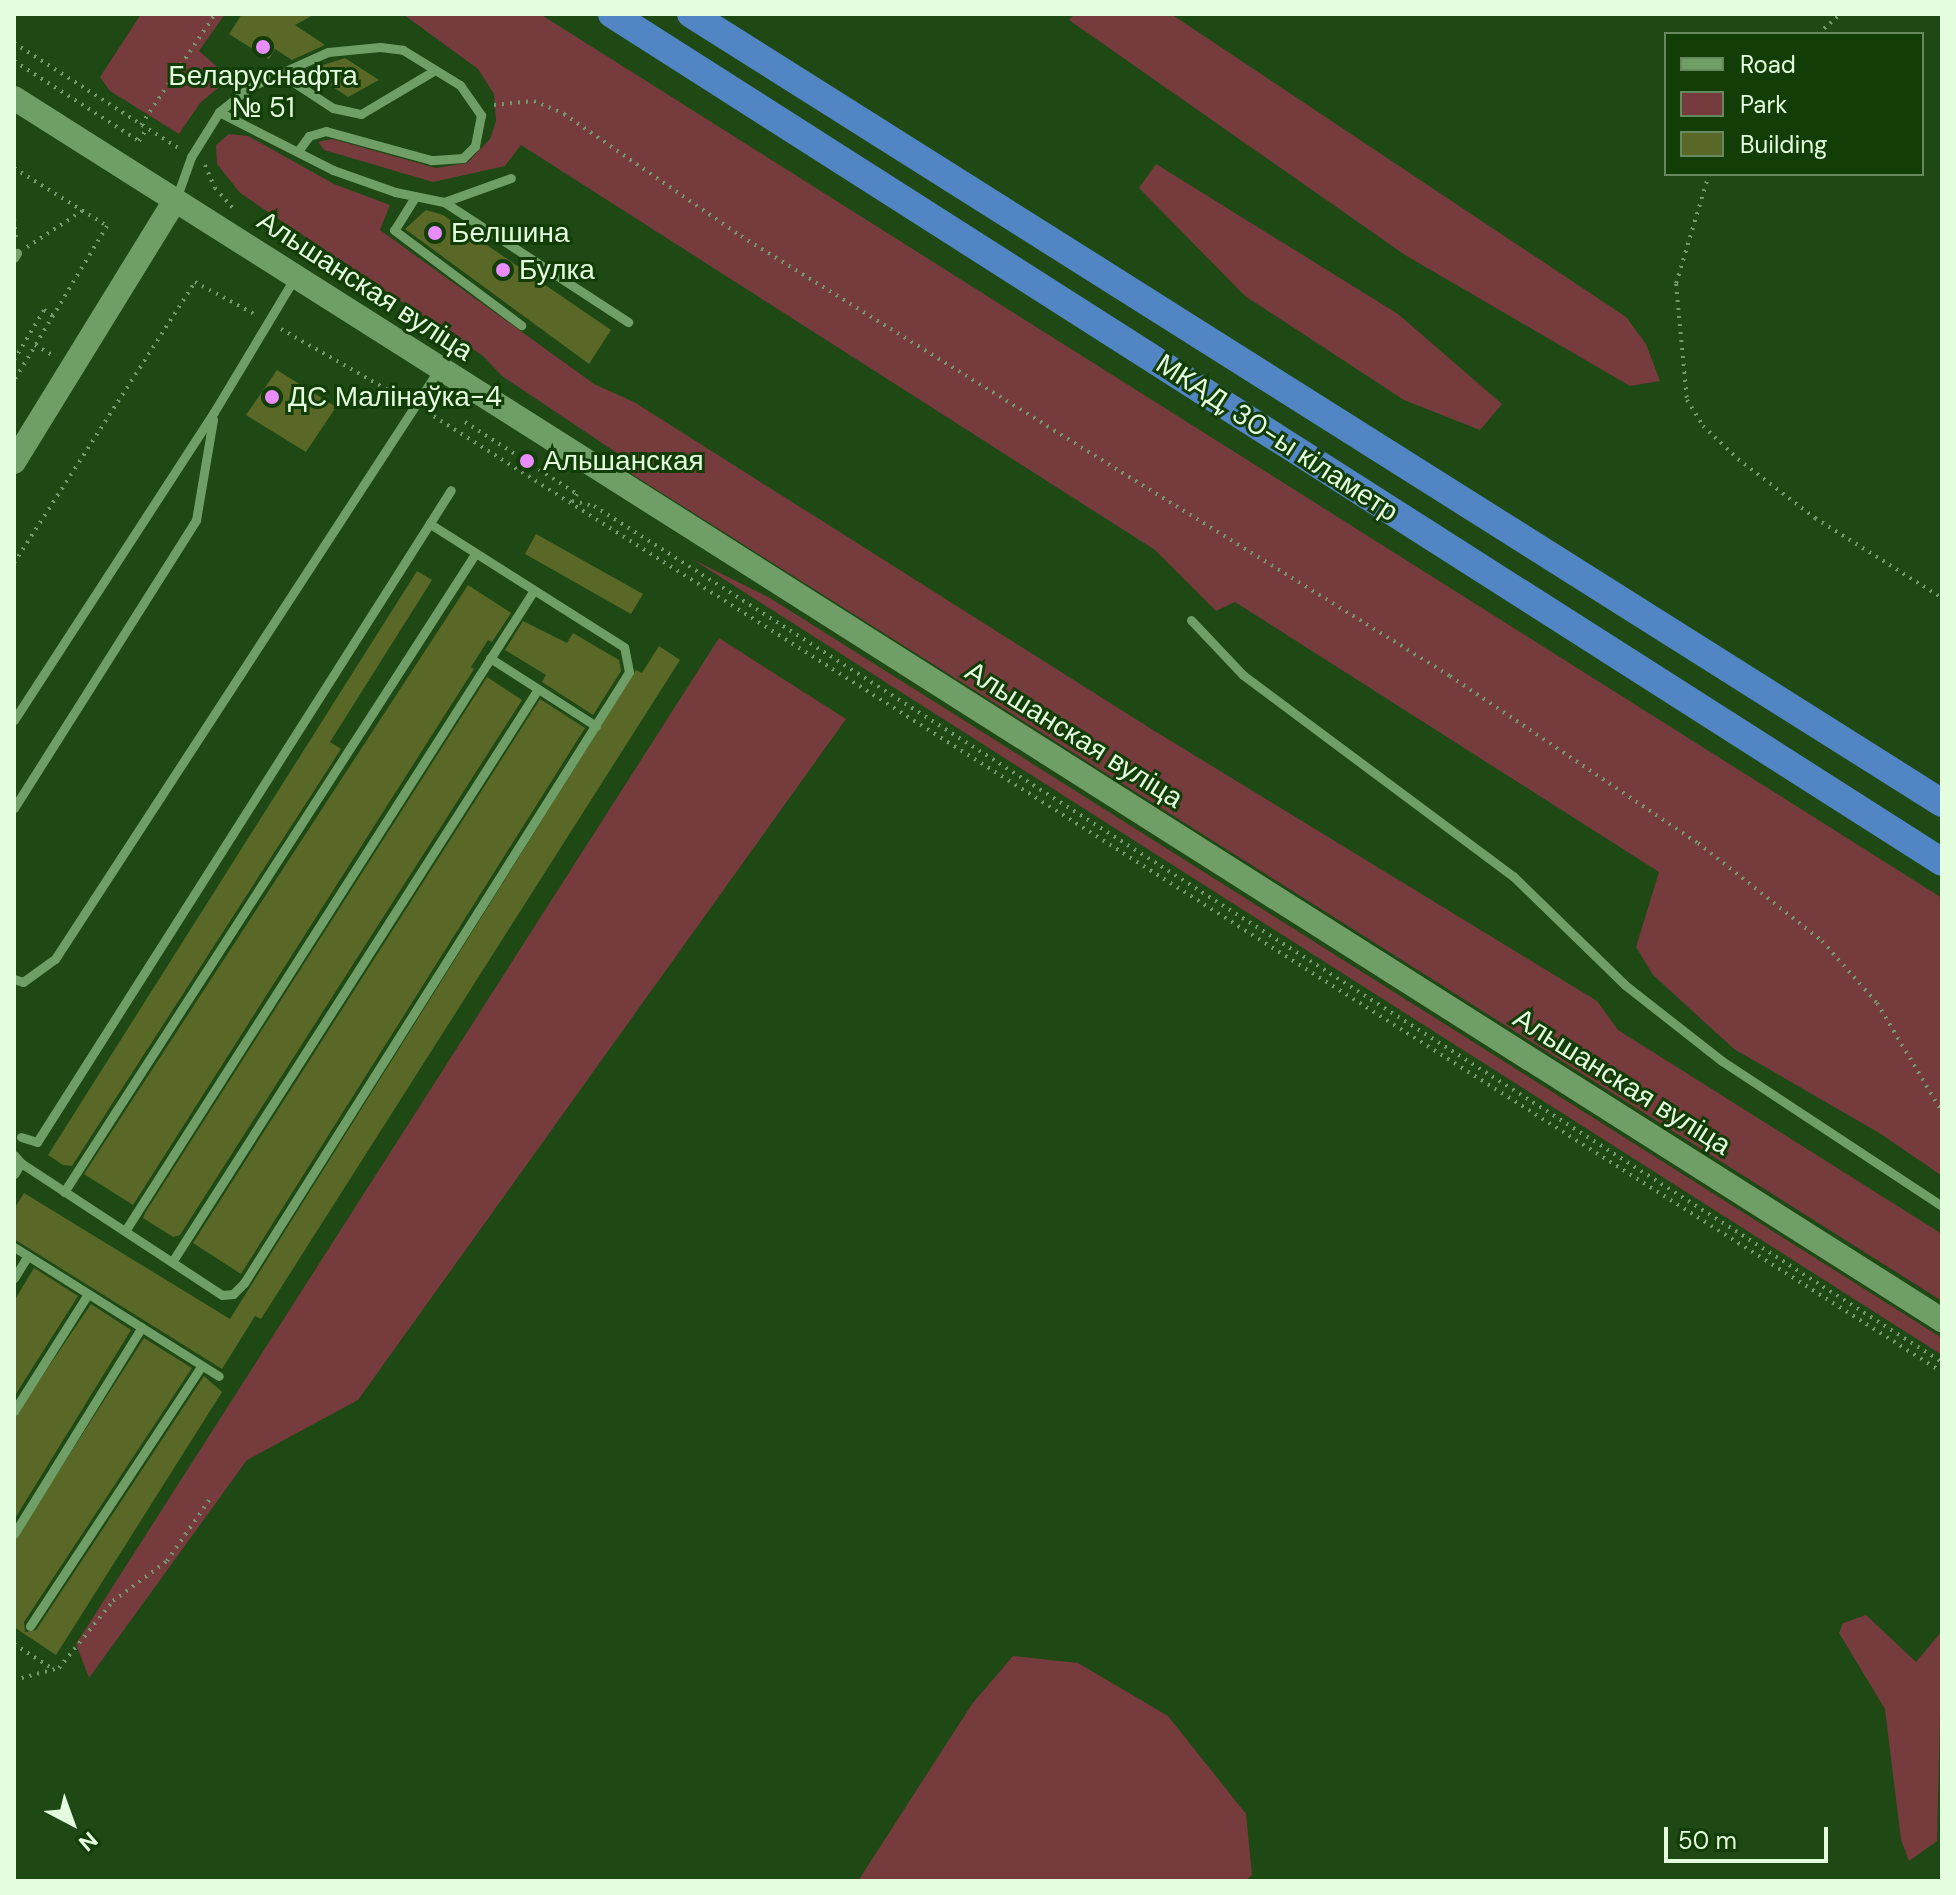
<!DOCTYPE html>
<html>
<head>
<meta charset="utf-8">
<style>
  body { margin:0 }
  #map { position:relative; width:1956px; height:1895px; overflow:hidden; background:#1e4814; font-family:"DM Sans",sans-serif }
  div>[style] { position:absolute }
  .green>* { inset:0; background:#763b3c }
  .building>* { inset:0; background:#5a6827 }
  .path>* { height:4px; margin-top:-2px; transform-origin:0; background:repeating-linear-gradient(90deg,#76986e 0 2px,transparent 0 8px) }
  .service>* { height:9px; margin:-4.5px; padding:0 4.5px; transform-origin:4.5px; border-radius:4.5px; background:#709e67 }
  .secondary>* { height:24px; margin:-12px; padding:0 12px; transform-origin:12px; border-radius:12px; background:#709e67 }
  .trunk>* { height:28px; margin:-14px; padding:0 14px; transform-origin:14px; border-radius:14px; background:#5185c3 }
  .dots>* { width:22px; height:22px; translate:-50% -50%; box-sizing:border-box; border:4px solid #123d07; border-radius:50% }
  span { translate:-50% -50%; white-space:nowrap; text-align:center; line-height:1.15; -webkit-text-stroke:6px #123d07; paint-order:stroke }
  .poi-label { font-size:28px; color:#e4fddf }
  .left { translate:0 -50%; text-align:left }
  .street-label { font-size:28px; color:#e4fddf }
  .frame { position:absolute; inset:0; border:16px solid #e4fddf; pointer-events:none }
  .legend { position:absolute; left:1664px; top:32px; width:260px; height:144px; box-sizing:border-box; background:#123d07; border:2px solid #668a5d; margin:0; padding:10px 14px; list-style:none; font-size:24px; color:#e4fddf }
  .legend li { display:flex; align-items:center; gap:16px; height:40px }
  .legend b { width:40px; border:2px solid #668a5d }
  .north { position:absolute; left:32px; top:1783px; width:80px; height:80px; -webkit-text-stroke:6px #123d07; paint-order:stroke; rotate:139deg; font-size:22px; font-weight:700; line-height:32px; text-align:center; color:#e4fddf }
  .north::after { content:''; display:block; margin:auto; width:28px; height:36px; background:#e4fddf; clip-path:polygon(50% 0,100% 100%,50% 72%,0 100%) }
  .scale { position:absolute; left:1664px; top:1827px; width:164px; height:36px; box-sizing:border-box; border:4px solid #e4fddf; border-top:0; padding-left:10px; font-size:24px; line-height:28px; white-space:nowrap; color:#e4fddf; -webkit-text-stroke:6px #123d07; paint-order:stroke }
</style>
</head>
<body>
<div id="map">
  <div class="green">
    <i style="clip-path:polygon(141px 14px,225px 14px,199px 51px,230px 78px,200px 103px,179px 134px,110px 91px,100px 77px)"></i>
    <i style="clip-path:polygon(403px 14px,540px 14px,1942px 898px,1942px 1176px,1881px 1134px,1734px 1049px,1653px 975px,1636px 947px,1659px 872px,1235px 602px,1216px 611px,1155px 550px,521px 145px,505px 166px,433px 182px,324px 150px,318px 142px,332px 139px,436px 168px,467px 163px,490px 139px,496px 121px,494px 94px,478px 69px)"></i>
    <i style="clip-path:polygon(1075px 14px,1171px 14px,1626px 317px,1646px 344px,1660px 381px,1630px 386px,1405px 255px,1069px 20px)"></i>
    <i style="clip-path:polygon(229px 134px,248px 136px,334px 184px,390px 205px,380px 230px,594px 384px,634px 402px,1153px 730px,1597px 1001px,1618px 1030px,1942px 1234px,1942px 1301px,627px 471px,617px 453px,502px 376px,483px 356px,240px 193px,217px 164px,216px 145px)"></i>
    <i style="clip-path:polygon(1156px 164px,1398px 314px,1502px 404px,1480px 430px,1404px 400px,1245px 296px,1139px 188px)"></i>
    <i style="clip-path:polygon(692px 559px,770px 598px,1942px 1338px,1942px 1355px)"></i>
    <i style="clip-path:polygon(719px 638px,846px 719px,358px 1400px,247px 1460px,89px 1678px,76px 1644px)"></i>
    <i style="clip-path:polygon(1866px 1615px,1916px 1662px,1942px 1631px,1937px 1841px,1909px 1861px,1901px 1840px,1885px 1709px,1839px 1633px,1843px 1623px)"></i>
    <i style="clip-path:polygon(1013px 1656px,1078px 1663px,1168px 1716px,1246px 1814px,1252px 1875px,1245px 1881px,858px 1881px,972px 1704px)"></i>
  </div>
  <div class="building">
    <i style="clip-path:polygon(242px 14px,315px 14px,295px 25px,325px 45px,292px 60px,275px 49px,269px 59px,229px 34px)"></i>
    <i style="clip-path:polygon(345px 58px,379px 80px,348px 97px,307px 70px)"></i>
    <i style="clip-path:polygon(426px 210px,443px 215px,611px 330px,589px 364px,405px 229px)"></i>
    <i style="clip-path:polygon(277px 370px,336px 407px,306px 452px,246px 415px)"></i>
    <i style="clip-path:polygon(536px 534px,643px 594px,631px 614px,525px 554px)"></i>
    <i style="clip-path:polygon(417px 571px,432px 580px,330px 742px,341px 749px,72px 1166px,63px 1165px,48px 1155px)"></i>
    <i style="clip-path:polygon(468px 585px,511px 613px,492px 642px,488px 640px,471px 667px,474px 669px,133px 1205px,84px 1174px)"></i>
    <i style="clip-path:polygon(523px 621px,567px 643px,573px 633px,619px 660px,621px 671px,593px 715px,542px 682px,546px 675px,505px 650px)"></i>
    <i style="clip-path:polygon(659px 646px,680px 660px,261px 1319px,255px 1316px,222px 1369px,14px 1239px,14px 1209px,24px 1193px,230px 1319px,636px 670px,642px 673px)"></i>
    <i style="clip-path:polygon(487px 677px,522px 700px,180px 1235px,173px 1237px,143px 1218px,145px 1213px)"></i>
    <i style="clip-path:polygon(540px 699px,585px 728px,241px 1274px,193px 1243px)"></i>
    <i style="clip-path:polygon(34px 1268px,78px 1296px,14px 1397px,14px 1301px)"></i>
    <i style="clip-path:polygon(91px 1304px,131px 1330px,14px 1520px,14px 1418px)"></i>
    <i style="clip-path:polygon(144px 1338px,192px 1368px,24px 1622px,25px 1632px,36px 1630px,204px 1376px,222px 1392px,56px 1655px,14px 1627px,14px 1541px)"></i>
  </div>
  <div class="path">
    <i style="left:1818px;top:34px;width:30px;rotate:-42deg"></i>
    <i style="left:14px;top:43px;width:197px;rotate:32.6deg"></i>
    <i style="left:14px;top:61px;width:148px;rotate:32.6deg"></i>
    <i style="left:139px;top:141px;width:15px;rotate:-58deg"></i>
    <i style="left:494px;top:105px;width:40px;rotate:-5.7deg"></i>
    <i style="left:534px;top:101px;width:33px;rotate:23deg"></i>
    <i style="left:564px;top:114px;width:215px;rotate:34.6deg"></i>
    <i style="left:741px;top:236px;width:834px;rotate:31.82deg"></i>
    <i style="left:1450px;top:676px;width:299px;rotate:34deg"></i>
    <i style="left:1698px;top:843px;width:158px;rotate:38.3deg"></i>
    <i style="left:1822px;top:941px;width:83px;rotate:48.4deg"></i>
    <i style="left:1877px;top:1003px;width:127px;rotate:59.2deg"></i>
    <i style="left:141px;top:125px;width:133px;rotate:-56.3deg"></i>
    <i style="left:205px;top:165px;width:25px;rotate:67deg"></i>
    <i style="left:215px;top:188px;width:28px;rotate:48deg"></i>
    <i style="left:14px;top:168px;width:110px;rotate:31.9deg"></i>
    <i style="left:107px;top:226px;width:181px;rotate:121deg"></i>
    <i style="left:1709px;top:174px;width:115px;rotate:106.7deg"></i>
    <i style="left:1676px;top:284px;width:117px;rotate:84.6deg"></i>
    <i style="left:1687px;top:400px;width:31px;rotate:58deg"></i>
    <i style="left:1703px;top:426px;width:48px;rotate:43.3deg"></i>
    <i style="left:1738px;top:459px;width:97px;rotate:37.5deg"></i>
    <i style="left:1815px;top:518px;width:150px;rotate:32.2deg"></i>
    <i style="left:14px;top:219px;width:20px;rotate:84deg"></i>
    <i style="left:27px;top:247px;width:66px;rotate:-33.2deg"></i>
    <i style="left:281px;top:329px;width:139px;rotate:29.7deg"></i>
    <i style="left:35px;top:345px;width:22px;rotate:30deg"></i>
    <i style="left:14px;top:360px;width:58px;rotate:-59deg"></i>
    <i style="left:44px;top:310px;width:11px;rotate:34deg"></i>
    <i style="left:427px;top:412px;width:1794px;rotate:32.36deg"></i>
    <i style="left:465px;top:422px;width:133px;rotate:32.7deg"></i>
    <i style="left:577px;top:494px;width:9px;rotate:126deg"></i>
    <i style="left:572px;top:501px;width:23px;rotate:13deg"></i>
    <i style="left:594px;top:506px;width:1597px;rotate:32.42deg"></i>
    <i style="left:14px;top:563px;width:334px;rotate:-57.2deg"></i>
    <i style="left:195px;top:282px;width:69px;rotate:28.4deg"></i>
    <i style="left:14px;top:1644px;width:46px;rotate:32.7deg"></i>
    <i style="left:14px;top:1680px;width:47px;rotate:-14.9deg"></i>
    <i style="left:59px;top:1668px;width:86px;rotate:-51.1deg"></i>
    <i style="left:113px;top:1601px;width:67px;rotate:-36.5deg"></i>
    <i style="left:167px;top:1561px;width:75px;rotate:-55.3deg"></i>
  </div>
  <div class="service">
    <i style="left:281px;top:74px;width:62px;rotate:33.2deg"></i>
    <i style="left:333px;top:108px;width:29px;rotate:12deg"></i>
    <i style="left:361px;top:114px;width:86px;rotate:-30.7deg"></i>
    <i style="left:219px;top:112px;width:40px;rotate:-39deg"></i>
    <i style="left:250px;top:87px;width:85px;rotate:-24.2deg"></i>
    <i style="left:328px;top:52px;width:52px;rotate:-5.5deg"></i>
    <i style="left:380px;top:47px;width:23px;rotate:7deg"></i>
    <i style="left:403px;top:50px;width:67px;rotate:31.6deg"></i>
    <i style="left:460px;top:85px;width:37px;rotate:55deg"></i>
    <i style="left:481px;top:115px;width:32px;rotate:101deg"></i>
    <i style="left:475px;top:146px;width:17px;rotate:135deg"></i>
    <i style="left:463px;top:158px;width:32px;rotate:176deg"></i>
    <i style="left:431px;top:160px;width:109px;rotate:-164.6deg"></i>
    <i style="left:326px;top:131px;width:18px;rotate:164deg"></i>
    <i style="left:309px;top:136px;width:17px;rotate:126deg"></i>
    <i style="left:415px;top:197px;width:39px;rotate:122deg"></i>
    <i style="left:394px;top:230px;width:159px;rotate:36.8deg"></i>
    <i style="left:176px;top:199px;width:45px;rotate:-70.3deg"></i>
    <i style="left:191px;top:157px;width:53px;rotate:-58.1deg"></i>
    <i style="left:219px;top:112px;width:128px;rotate:27deg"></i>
    <i style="left:333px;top:170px;width:66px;rotate:19.5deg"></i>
    <i style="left:395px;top:192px;width:50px;rotate:11.5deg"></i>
    <i style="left:444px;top:202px;width:71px;rotate:-19.7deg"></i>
    <i style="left:444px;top:202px;width:220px;rotate:33.1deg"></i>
    <i style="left:14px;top:258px;width:6px;rotate:-59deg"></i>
    <i style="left:1191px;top:620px;width:76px;rotate:46.6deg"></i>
    <i style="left:1243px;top:675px;width:337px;rotate:36.7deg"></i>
    <i style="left:1513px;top:876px;width:156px;rotate:44.2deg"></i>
    <i style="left:1625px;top:985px;width:123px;rotate:38.1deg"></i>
    <i style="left:1722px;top:1061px;width:263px;rotate:33.4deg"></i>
    <i style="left:490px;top:658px;width:126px;rotate:32.7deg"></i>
    <i style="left:14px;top:720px;width:367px;rotate:-57deg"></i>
    <i style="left:214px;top:412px;width:157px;rotate:-59deg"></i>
    <i style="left:14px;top:808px;width:341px;rotate:-57.7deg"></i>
    <i style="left:196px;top:520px;width:102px;rotate:-80.4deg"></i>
    <i style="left:14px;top:979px;width:9px;rotate:18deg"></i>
    <i style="left:23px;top:982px;width:39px;rotate:-36deg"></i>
    <i style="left:55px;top:959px;width:704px;rotate:-56.94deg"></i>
    <i style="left:21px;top:1137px;width:17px;rotate:17deg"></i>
    <i style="left:37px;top:1142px;width:772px;rotate:-57.59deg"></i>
    <i style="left:14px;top:1155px;width:11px;rotate:49deg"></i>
    <i style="left:21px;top:1163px;width:13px;rotate:122deg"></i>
    <i style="left:21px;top:1163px;width:240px;rotate:33.3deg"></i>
    <i style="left:222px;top:1295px;width:11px;rotate:-5deg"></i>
    <i style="left:233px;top:1294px;width:16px;rotate:-45deg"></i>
    <i style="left:244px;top:1283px;width:722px;rotate:-57.78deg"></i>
    <i style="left:629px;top:672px;width:25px;rotate:-101deg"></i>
    <i style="left:624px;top:647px;width:230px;rotate:-147.6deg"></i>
    <i style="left:64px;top:1192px;width:759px;rotate:-57.21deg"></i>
    <i style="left:125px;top:1231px;width:760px;rotate:-57.46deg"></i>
    <i style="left:14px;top:1247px;width:242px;rotate:32.2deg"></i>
    <i style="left:172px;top:1262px;width:680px;rotate:-57.43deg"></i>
    <i style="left:14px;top:1278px;width:26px;rotate:-58deg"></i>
    <i style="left:14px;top:1411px;width:138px;rotate:-57.7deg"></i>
    <i style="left:14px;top:1534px;width:243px;rotate:-58.3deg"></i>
    <i style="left:30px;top:1626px;width:310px;rotate:-56.6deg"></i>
  </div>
  <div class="secondary">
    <i style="left:14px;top:98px;width:2283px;rotate:32.37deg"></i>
    <i style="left:14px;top:462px;width:305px;rotate:-58.4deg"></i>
  </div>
  <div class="trunk">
    <i style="left:612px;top:14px;width:1577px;rotate:32.52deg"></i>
    <i style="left:691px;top:14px;width:1479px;rotate:32.24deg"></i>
  </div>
  <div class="dots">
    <i style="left:263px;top:47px;background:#e98dfe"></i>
    <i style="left:435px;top:233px;background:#e98dfe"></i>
    <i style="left:503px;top:270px;background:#e98dfe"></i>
    <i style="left:272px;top:397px;background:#e98dfe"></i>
    <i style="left:527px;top:461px;background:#e98dfe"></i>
  </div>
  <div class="poi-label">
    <span style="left:263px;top:92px">Беларуснафта<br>№ 51</span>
    <span class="left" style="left:451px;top:233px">Белшина</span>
    <span class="left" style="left:519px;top:270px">Булка</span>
    <span class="left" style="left:288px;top:397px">ДС Малінаўка-4</span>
    <span class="left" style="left:543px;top:461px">Альшанская</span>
  </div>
  <div class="street-label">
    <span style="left:365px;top:286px;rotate:33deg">Альшанская вуліца</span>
    <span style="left:1277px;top:438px;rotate:33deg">МКАД, 30-ы кіламетр</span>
    <span style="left:1074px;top:735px;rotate:32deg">Альшанская вуліца</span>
    <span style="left:1622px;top:1082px;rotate:32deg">Альшанская вуліца</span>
  </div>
  <div class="frame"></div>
  <ul class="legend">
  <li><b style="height:10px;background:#709e67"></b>Road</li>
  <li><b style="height:22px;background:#763b3c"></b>Park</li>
  <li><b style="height:22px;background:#5a6827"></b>Building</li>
  </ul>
  <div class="north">N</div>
  <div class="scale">50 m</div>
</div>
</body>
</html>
